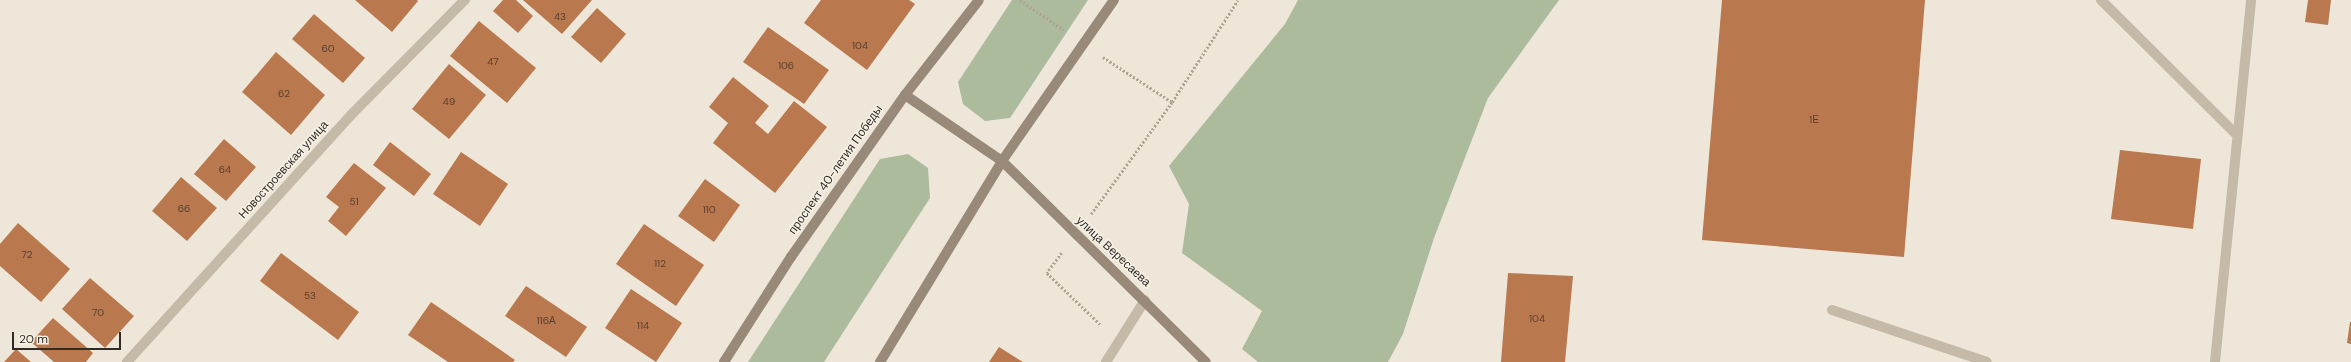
<!DOCTYPE html>
<html>
<head>
<meta charset="utf-8">
<style>
  body { margin:0 }
  #map { position:relative; width:2351px; height:362px; overflow:hidden; background:#eee7d9; font-family:"DM Sans",sans-serif }
  div>[style] { position:absolute }
  .green>* { inset:0; background:#abbb9b }
  .building>* { inset:0; background:#b9784d }
  .path>* { height:2.5px; margin-top:-1.25px; transform-origin:0; background:repeating-linear-gradient(90deg,#b0a391 0 2px,transparent 0 4px) }
  .lane>* { height:10px; margin:-5px; padding:0 5px; transform-origin:5px; border-radius:5px; background:#c5b9a7 }
  .street>* { height:10px; margin:-5px; padding:0 5px; transform-origin:5px; border-radius:5px; background:#c5b9a7 }
  .secondary>* { height:10px; margin:-5px; padding:0 5px; transform-origin:5px; border-radius:5px; background:#988979 }
  span { translate:-50% -50%; white-space:nowrap; text-align:center; line-height:1.15; -webkit-text-stroke:3px #f6f1e5; paint-order:stroke }
  .number-label { font-size:10px; color:#543f30 }
  .number-label span { -webkit-text-stroke-width:0 }
  .street-label { font-size:12px; color:#322c27 }
  .scale { position:absolute; left:12px; top:332px; width:109px; height:18px; box-sizing:border-box; border:2px solid #322c27; border-top:0; padding-left:5px; font-size:12px; line-height:14px; white-space:nowrap; color:#322c27; -webkit-text-stroke:3px #f6f1e5; paint-order:stroke }
</style>
</head>
<body>
<div id="map">
  <div class="green">
    <i style="clip-path:polygon(1012px 0,1088px 0,1010px 118px,985px 121px,963px 104px,958px 82px)"></i>
    <i style="clip-path:polygon(1298px 0,1559px 0,1488px 98px,1434px 238px,1403px 334px,1388px 362px,1258px 362px,1242px 349px,1262px 311px,1182px 253px,1189px 204px,1169px 166px,1285px 24px)"></i>
    <i style="clip-path:polygon(908px 154px,928px 168px,930px 198px,824px 362px,748px 362px,880px 159px)"></i>
  </div>
  <div class="building">
    <i style="clip-path:polygon(355px 0,417px 0,418px 1px,392px 32px)"></i>
    <i style="clip-path:polygon(503px 0,516px 0,533px 16px,518px 33px,493px 11px)"></i>
    <i style="clip-path:polygon(523px 0,592px 0,562px 34px)"></i>
    <i style="clip-path:polygon(821px 0,909px 0,915px 4px,867px 70px,804px 23px)"></i>
    <i style="clip-path:polygon(1722px 0,1925px 0,1904px 257px,1702px 240px)"></i>
    <i style="clip-path:polygon(2308px 0,2331px 0,2328px 25px,2305px 22px)"></i>
    <i style="clip-path:polygon(597px 8px,626px 34px,601px 63px,571px 37px)"></i>
    <i style="clip-path:polygon(314px 14px,365px 58px,343px 83px,292px 39px)"></i>
    <i style="clip-path:polygon(479px 21px,536px 68px,507px 103px,450px 56px)"></i>
    <i style="clip-path:polygon(768px 27px,829px 70px,804px 104px,743px 62px)"></i>
    <i style="clip-path:polygon(276px 52px,325px 95px,291px 135px,242px 92px)"></i>
    <i style="clip-path:polygon(449px 64px,486px 95px,449px 139px,412px 109px)"></i>
    <i style="clip-path:polygon(733px 77px,769px 106px,755px 123px,768px 134px,794px 101px,827px 127px,775px 193px,713px 143px,728px 123px,709px 107px)"></i>
    <i style="clip-path:polygon(224px 139px,256px 167px,226px 201px,194px 174px)"></i>
    <i style="clip-path:polygon(390px 142px,431px 174px,414px 196px,373px 165px)"></i>
    <i style="clip-path:polygon(2120px 150px,2201px 159px,2193px 229px,2111px 219px)"></i>
    <i style="clip-path:polygon(461px 152px,508px 184px,480px 226px,433px 194px)"></i>
    <i style="clip-path:polygon(354px 163px,386px 188px,346px 236px,328px 221px,339px 207px,326px 197px)"></i>
    <i style="clip-path:polygon(181px 177px,217px 208px,187px 241px,152px 211px)"></i>
    <i style="clip-path:polygon(705px 179px,740px 205px,714px 242px,678px 216px)"></i>
    <i style="clip-path:polygon(18px 223px,70px 269px,41px 302px,0 266px,0 244px)"></i>
    <i style="clip-path:polygon(644px 224px,704px 265px,676px 306px,616px 264px)"></i>
    <i style="clip-path:polygon(281px 253px,359px 312px,338px 340px,260px 281px)"></i>
    <i style="clip-path:polygon(1508px 273px,1573px 276px,1565px 362px,1501px 362px)"></i>
    <i style="clip-path:polygon(90px 278px,134px 316px,105px 348px,62px 309px)"></i>
    <i style="clip-path:polygon(526px 286px,587px 327px,566px 357px,505px 316px)"></i>
    <i style="clip-path:polygon(631px 289px,682px 323px,656px 362px,605px 328px)"></i>
    <i style="clip-path:polygon(431px 302px,515px 360px,513px 362px,448px 362px,408px 335px)"></i>
    <i style="clip-path:polygon(53px 318px,93px 353px,86px 362px,54px 362px,31px 342px)"></i>
    <i style="clip-path:polygon(2350px 322px,2351px 322px,2351px 344px,2347px 343px)"></i>
    <i style="clip-path:polygon(999px 347px,1023px 362px,989px 362px)"></i>
    <i style="clip-path:polygon(16px 349px,31px 362px,4px 362px)"></i>
  </div>
  <div class="path">
    <i style="left:1020px;top:0;width:53px;rotate:34.3deg"></i>
    <i style="left:1103px;top:57px;width:82px;rotate:33.1deg"></i>
    <i style="left:1091px;top:214px;width:138px;rotate:-54.1deg"></i>
    <i style="left:1172px;top:102px;width:121px;rotate:-57.1deg"></i>
    <i style="left:1062px;top:253px;width:25px;rotate:127deg"></i>
    <i style="left:1047px;top:273px;width:75px;rotate:43.9deg"></i>
  </div>
  <div class="lane">
    <i style="left:2101px;top:0;width:189px;rotate:44.8deg"></i>
    <i style="left:1832px;top:310px;width:163px;rotate:18.5deg"></i>
    <i style="left:1106px;top:362px;width:73px;rotate:-57.8deg"></i>
    <i style="left:2215px;top:362px;width:364px;rotate:-84.3deg"></i>
  </div>
  <div class="street">
    <i style="left:127px;top:362px;width:333px;rotate:-47.8deg"></i>
    <i style="left:351px;top:115px;width:162px;rotate:-45.3deg"></i>
  </div>
  <div class="secondary">
    <i style="left:905px;top:95px;width:117px;rotate:34.2deg"></i>
    <i style="left:1002px;top:161px;width:286px;rotate:44.6deg"></i>
    <i style="left:724px;top:362px;width:125px;rotate:-57.5deg"></i>
    <i style="left:791px;top:257px;width:198px;rotate:-54.9deg"></i>
    <i style="left:905px;top:95px;width:120px;rotate:-52.1deg"></i>
    <i style="left:880px;top:362px;width:235px;rotate:-58.7deg"></i>
    <i style="left:1002px;top:161px;width:196px;rotate:-55.2deg"></i>
  </div>
  <div class="number-label">
    <span style="left:560px;top:17px">43</span>
    <span style="left:860px;top:46px">104</span>
    <span style="left:328px;top:49px">60</span>
    <span style="left:493px;top:62px">47</span>
    <span style="left:786px;top:66px">106</span>
    <span style="left:284px;top:94px">62</span>
    <span style="left:449px;top:102px">49</span>
    <span style="left:1814px;top:120px">1Е</span>
    <span style="left:225px;top:170px">64</span>
    <span style="left:354px;top:202px">51</span>
    <span style="left:184px;top:209px">66</span>
    <span style="left:709px;top:210px">110</span>
    <span style="left:27px;top:255px">72</span>
    <span style="left:660px;top:264px">112</span>
    <span style="left:310px;top:296px">53</span>
    <span style="left:98px;top:313px">70</span>
    <span style="left:1537px;top:319px">104</span>
    <span style="left:546px;top:321px">116А</span>
    <span style="left:643px;top:326px">114</span>
  </div>
  <div class="street-label">
    <span style="left:284px;top:170px;rotate:-48deg">Новостроевская улица</span>
    <span style="left:836px;top:170px;rotate:-55deg">проспект 40-летия Победы</span>
    <span style="left:1113px;top:252px;rotate:43deg">улица Вересаева</span>
  </div>
  <div class="scale">20 m</div>
</div>
</body>
</html>
